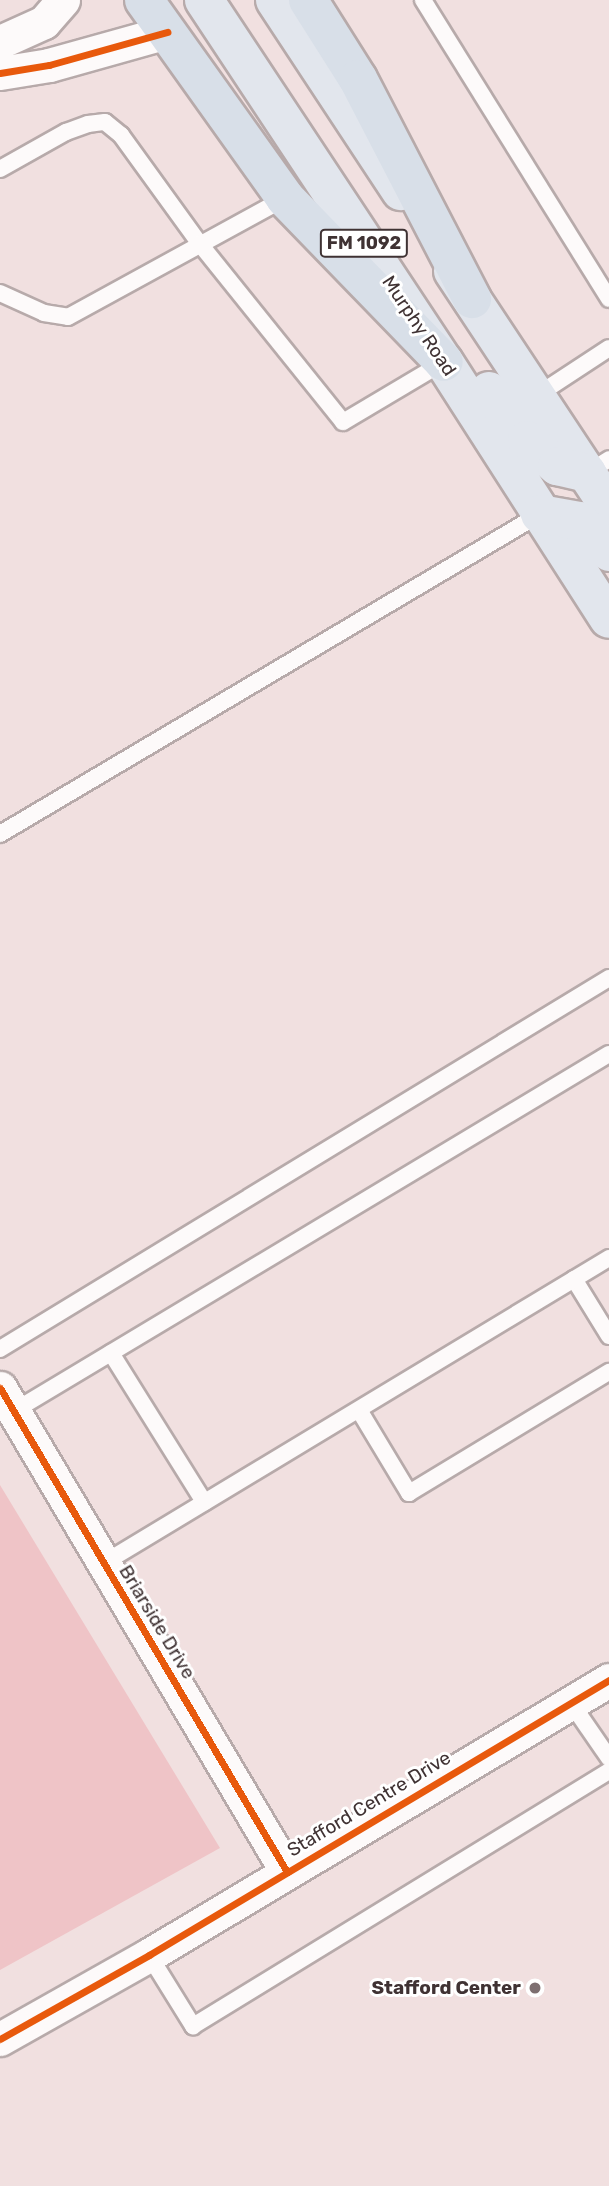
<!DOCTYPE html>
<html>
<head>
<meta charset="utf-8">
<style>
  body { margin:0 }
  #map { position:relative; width:609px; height:2186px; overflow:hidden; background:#f1e0e0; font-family:Rubik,sans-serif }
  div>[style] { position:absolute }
  .green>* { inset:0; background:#efc4c7 }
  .roads { filter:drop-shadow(2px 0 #b7aaaa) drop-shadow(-2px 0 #b7aaaa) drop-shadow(0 2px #b7aaaa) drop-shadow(0 -2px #b7aaaa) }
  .service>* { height:16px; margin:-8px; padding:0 8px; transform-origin:8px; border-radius:8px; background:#fdfafa }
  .minor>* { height:33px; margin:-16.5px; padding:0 16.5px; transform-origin:16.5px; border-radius:16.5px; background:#fdfafa }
  .primary>* { height:38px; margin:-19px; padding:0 19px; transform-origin:19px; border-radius:19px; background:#e2e6ed }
  .trunk>* { height:38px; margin:-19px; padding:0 19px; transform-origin:19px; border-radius:19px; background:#d8dfe8 }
  .cycleway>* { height:7px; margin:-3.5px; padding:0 3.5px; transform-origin:3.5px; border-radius:3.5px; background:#e8590c }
  .dots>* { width:19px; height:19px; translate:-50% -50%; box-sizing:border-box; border:4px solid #fff; border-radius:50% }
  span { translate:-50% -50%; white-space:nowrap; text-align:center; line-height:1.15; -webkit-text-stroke:6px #fff; paint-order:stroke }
  .shield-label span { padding:2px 5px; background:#fff; border:2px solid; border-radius:5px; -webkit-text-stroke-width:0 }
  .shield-label { font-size:18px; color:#3f3233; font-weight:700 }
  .street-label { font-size:19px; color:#3f3233 }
  .poi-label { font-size:19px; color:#3f3233; font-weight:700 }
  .right { translate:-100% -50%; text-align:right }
</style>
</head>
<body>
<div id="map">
  <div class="green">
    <i style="clip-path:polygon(0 1485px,220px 1848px,0 1970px)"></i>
  </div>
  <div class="roads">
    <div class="service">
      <i style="left:423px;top:0;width:352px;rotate:58.1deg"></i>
      <i style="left:0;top:169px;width:76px;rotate:-29.3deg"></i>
      <i style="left:66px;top:132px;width:23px;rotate:-20deg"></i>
      <i style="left:88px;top:124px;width:17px;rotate:-7deg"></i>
      <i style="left:105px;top:122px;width:21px;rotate:39deg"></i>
      <i style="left:121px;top:135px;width:135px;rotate:54.1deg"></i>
      <i style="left:200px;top:244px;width:228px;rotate:51.2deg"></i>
      <i style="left:343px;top:422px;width:117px;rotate:-30.7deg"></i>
      <i style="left:0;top:293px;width:48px;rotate:24.4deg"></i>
      <i style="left:44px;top:313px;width:24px;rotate:9deg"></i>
      <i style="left:68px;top:317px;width:247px;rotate:-28.7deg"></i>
      <i style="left:536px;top:396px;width:87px;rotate:-33.3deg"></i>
      <i style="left:587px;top:473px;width:26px;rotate:-32deg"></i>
      <i style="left:0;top:834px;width:628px;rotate:-30.65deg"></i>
      <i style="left:574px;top:1279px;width:67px;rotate:58.4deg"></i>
      <i style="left:0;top:1349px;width:713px;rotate:-31.35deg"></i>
      <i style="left:111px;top:1353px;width:176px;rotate:58deg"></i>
      <i style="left:359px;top:1410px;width:97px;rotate:58.9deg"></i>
      <i style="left:409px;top:1493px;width:234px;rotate:-31.2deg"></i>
      <i style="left:14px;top:1411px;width:694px;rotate:-30.96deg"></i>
      <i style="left:104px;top:1563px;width:590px;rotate:-31.13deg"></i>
      <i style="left:571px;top:1703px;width:67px;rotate:55.4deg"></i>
      <i style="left:149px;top:1955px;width:84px;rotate:58.2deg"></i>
      <i style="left:193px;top:2026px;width:488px;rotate:-31.5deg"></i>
    </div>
    <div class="minor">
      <i style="left:0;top:42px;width:48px;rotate:-24.4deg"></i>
      <i style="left:44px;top:22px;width:29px;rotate:-49deg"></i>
      <i style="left:0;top:73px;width:50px;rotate:-9.3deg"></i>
      <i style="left:49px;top:65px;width:123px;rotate:-15.6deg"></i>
      <i style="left:0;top:1388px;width:563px;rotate:59.33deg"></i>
      <i style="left:0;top:2039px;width:171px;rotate:-29.4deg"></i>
      <i style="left:149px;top:1955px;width:536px;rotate:-30.87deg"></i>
    </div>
    <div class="primary">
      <i style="left:204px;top:0;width:434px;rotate:56.5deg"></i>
      <i style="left:444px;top:362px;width:305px;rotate:57.3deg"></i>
      <i style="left:275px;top:0;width:229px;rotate:56.6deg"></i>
      <i style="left:453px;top:271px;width:283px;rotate:56.5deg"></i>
      <i style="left:489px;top:391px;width:62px;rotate:52.2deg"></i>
      <i style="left:527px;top:440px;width:40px;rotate:41deg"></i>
      <i style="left:557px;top:466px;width:31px;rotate:13deg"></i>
      <i style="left:540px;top:514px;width:40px;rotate:10deg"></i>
      <i style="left:579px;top:521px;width:43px;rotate:45.9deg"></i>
    </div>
    <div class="trunk">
      <i style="left:144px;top:0;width:243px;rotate:54.5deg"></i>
      <i style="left:285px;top:198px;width:228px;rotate:45.9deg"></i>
      <i style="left:308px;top:0;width:93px;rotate:57.7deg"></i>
      <i style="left:358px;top:79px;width:248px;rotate:62.6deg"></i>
    </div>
  </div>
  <div class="cycleway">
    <i style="left:0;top:73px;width:50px;rotate:-9.3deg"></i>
    <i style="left:49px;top:65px;width:123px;rotate:-15.6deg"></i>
    <i style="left:0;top:1388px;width:563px;rotate:59.33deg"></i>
    <i style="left:0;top:2039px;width:171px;rotate:-29.4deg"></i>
    <i style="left:149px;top:1955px;width:536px;rotate:-30.87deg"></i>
  </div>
  <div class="dots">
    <i style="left:535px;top:1988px;background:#7d6f70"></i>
  </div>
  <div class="shield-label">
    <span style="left:364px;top:243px">FM 1092</span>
  </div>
  <div class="street-label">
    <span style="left:419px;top:326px;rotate:56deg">Murphy Road</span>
    <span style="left:157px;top:1622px;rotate:59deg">Briarside Drive</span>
    <span style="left:369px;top:1804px;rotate:-31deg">Stafford Centre Drive</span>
  </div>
  <div class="poi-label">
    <span class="right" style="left:521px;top:1988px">Stafford Center</span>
  </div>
</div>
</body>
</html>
